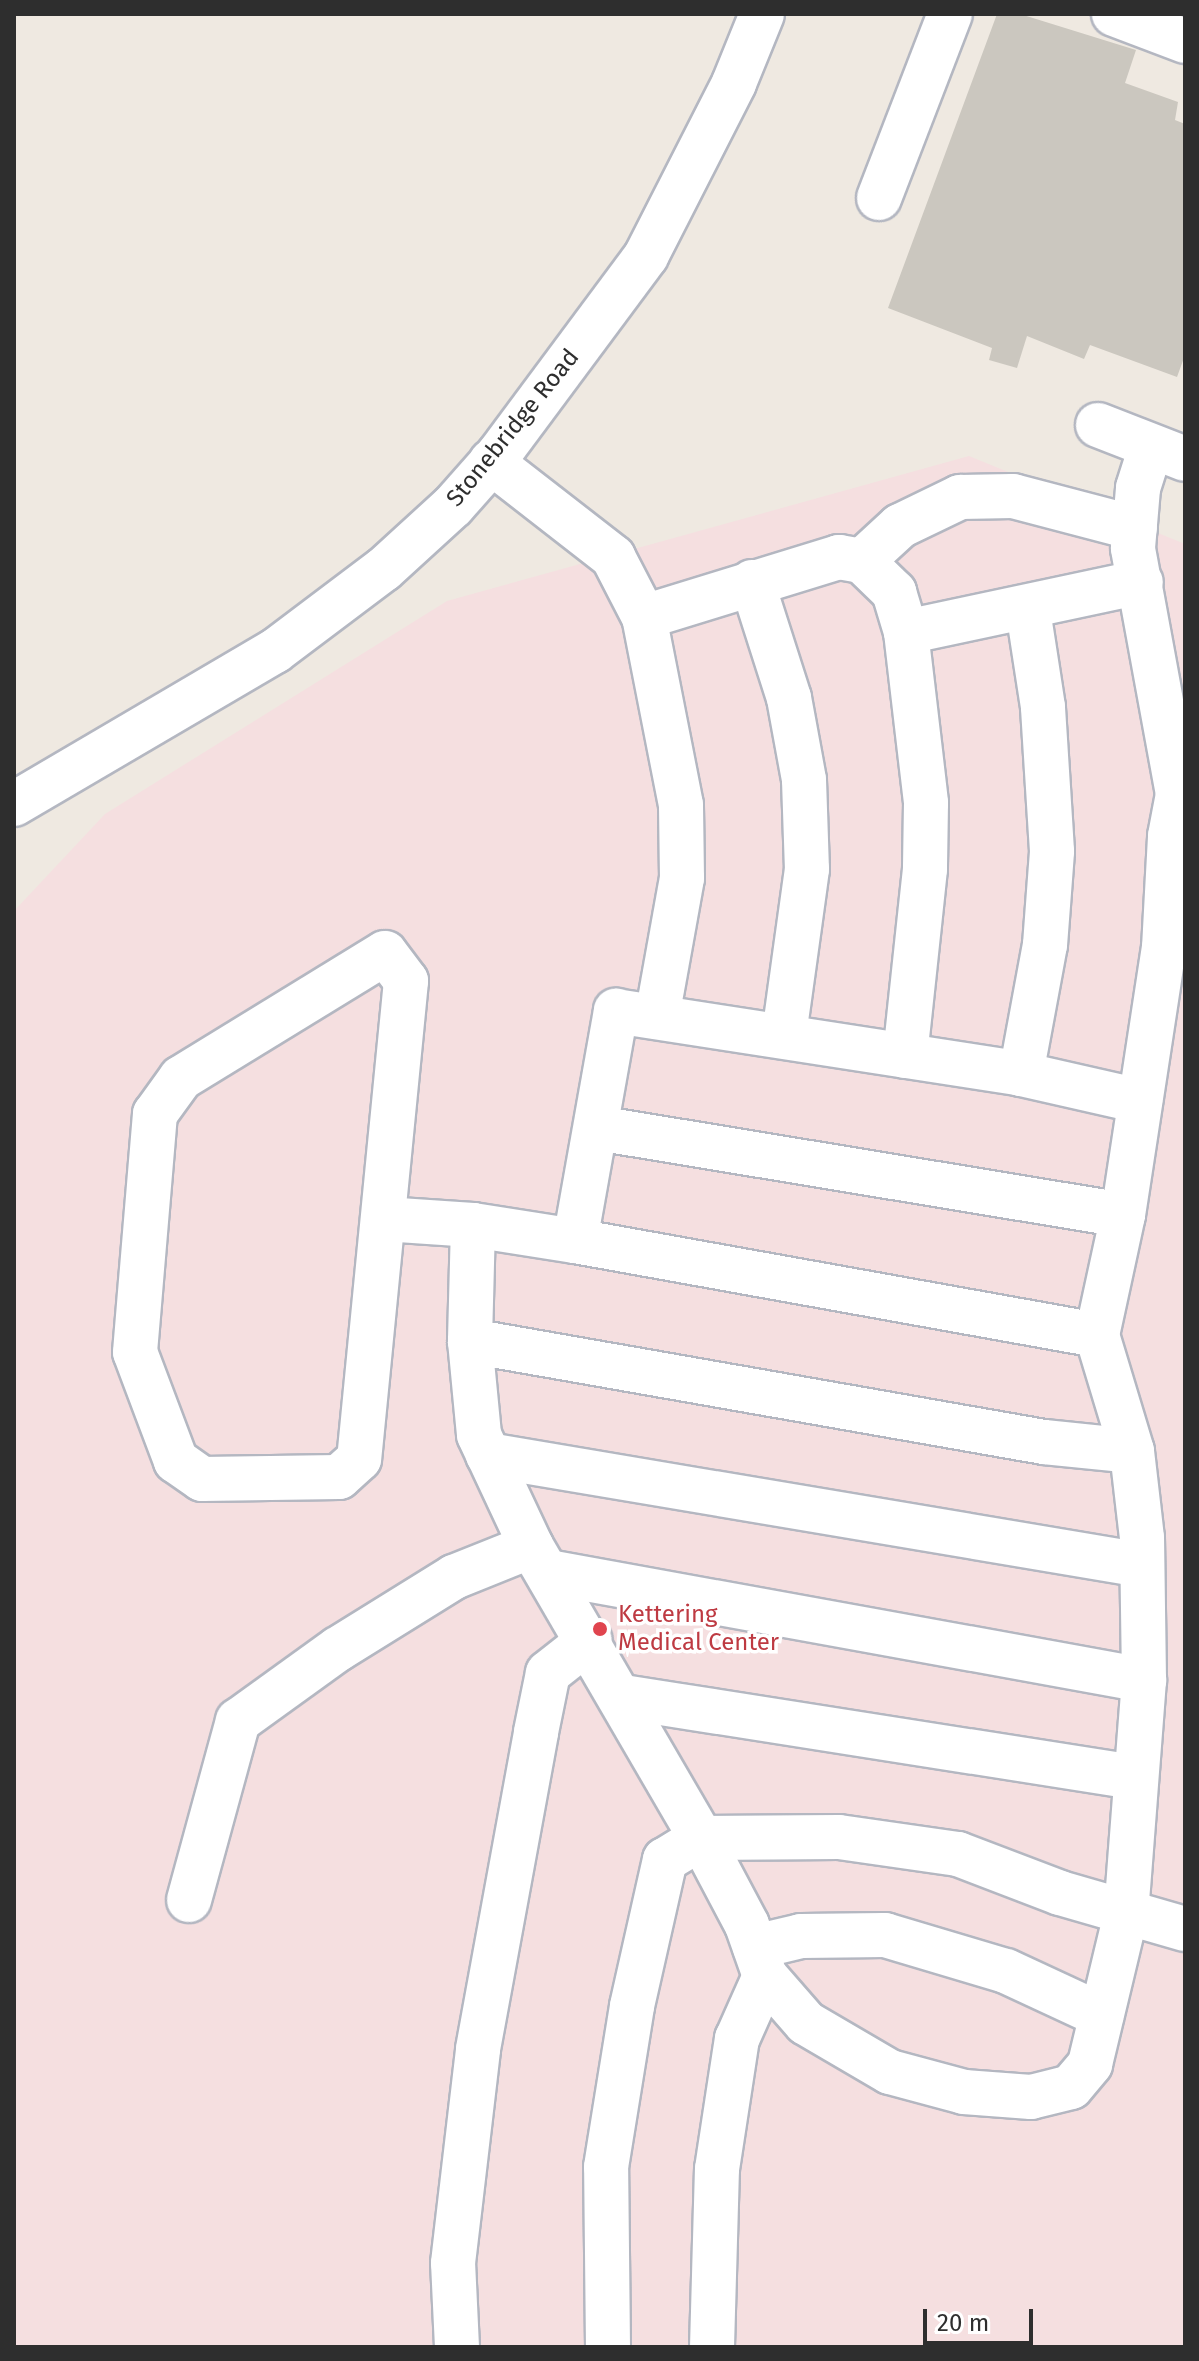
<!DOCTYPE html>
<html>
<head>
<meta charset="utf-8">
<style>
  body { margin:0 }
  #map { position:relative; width:1199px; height:2361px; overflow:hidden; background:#efe9e1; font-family:"Fira Sans",sans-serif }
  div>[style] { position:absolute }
  .medical>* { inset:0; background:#f5dfe0 }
  .building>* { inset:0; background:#cbc7bf }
  .roads { filter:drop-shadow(2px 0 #b4b7c1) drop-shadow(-2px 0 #b4b7c1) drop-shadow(0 2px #b4b7c1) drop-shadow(0 -2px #b4b7c1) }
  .minor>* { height:44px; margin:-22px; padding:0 22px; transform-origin:22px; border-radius:22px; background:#fff }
  .dots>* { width:22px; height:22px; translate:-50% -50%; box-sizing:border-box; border:4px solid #fff; border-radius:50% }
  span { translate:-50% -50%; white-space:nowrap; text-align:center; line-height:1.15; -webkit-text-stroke:7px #fff; paint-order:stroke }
  .street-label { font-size:24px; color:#2e2e2e }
  .health-label { font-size:24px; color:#be3a42 }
  .left { translate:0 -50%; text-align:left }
  .frame { position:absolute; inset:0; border:16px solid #2e2e2e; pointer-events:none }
  .scale { position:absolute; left:923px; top:2309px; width:110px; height:36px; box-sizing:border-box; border:4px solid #2e2e2e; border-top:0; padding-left:10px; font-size:24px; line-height:28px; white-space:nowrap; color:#2e2e2e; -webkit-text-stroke:6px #fff; paint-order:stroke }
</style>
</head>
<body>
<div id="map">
  <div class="medical">
    <i style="clip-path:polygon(969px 456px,1185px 544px,1185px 2347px,14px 2347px,14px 911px,105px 814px,447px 601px)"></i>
  </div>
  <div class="building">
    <i style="clip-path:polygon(997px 14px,1020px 14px,1136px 50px,1125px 83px,1178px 102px,1175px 120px,1185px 124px,1185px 355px,1177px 377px,1090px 345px,1084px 359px,1027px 336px,1017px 368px,989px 360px,992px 348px,888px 308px)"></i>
  </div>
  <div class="roads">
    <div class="minor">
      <i style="left:1114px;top:14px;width:76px;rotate:20.8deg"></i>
      <i style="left:879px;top:198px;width:197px;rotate:-68.9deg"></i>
      <i style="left:1098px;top:425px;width:93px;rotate:21.3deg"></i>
      <i style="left:491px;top:462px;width:155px;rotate:37.9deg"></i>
      <i style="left:613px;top:557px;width:68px;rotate:62.7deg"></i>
      <i style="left:862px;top:561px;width:52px;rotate:-42.6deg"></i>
      <i style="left:900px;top:526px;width:67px;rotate:-25.8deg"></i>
      <i style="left:960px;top:497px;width:53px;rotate:-1.1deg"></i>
      <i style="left:1013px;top:496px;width:126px;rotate:14.7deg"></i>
      <i style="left:752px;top:582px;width:122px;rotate:72.3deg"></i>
      <i style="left:789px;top:698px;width:83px;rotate:79.6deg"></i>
      <i style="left:804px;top:780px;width:89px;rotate:88.1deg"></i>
      <i style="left:807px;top:869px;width:167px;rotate:97.9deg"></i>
      <i style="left:906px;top:632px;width:240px;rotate:-12deg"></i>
      <i style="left:14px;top:804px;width:303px;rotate:-30.4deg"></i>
      <i style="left:275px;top:651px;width:136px;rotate:-37deg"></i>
      <i style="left:384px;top:569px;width:93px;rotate:-42.4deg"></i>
      <i style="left:453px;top:506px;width:69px;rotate:-48.5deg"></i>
      <i style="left:499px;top:454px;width:247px;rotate:-53.4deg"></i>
      <i style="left:646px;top:256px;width:194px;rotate:-63deg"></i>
      <i style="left:734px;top:83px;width:74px;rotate:-67.9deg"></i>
      <i style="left:385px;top:953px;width:35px;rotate:53deg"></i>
      <i style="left:406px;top:981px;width:480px;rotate:95.6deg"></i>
      <i style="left:359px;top:1459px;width:27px;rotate:138deg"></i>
      <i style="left:339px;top:1477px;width:137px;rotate:179.2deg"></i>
      <i style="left:202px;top:1479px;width:32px;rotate:-145deg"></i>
      <i style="left:176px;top:1461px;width:116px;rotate:-110.6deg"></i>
      <i style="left:135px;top:1352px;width:239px;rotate:-85.2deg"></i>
      <i style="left:155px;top:1114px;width:44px;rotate:-54.2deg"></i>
      <i style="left:181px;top:1078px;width:239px;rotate:-31.5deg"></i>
      <i style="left:657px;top:1017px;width:141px;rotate:-79.8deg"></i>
      <i style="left:682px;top:878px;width:73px;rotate:-90.8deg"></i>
      <i style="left:681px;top:805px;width:192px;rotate:-101.1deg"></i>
      <i style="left:644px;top:617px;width:204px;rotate:-17.1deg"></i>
      <i style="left:839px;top:557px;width:23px;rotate:10deg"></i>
      <i style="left:862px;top:561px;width:45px;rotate:44.1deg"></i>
      <i style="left:894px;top:592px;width:42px;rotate:73.3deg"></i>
      <i style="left:906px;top:632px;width:172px;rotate:83.3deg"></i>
      <i style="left:926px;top:803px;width:66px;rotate:90.9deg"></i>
      <i style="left:925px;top:869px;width:188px;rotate:96.1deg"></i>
      <i style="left:1021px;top:1074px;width:131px;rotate:-79.5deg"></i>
      <i style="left:1045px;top:945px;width:94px;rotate:-85.7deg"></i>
      <i style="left:1052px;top:851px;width:144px;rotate:-93.6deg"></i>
      <i style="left:1043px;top:707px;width:98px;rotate:-98.8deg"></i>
      <i style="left:597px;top:1128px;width:533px;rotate:9.39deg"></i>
      <i style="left:384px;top:1219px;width:89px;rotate:3.9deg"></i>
      <i style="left:473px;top:1225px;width:103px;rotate:8.9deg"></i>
      <i style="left:575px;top:1241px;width:530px;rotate:10.21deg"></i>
      <i style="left:473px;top:1225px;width:116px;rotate:91.5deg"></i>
      <i style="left:470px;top:1341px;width:94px;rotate:84.5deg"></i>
      <i style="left:479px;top:1435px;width:123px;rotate:64.9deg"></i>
      <i style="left:575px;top:1241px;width:234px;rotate:-79.9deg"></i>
      <i style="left:616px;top:1011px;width:410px;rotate:8.8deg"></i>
      <i style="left:1021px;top:1074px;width:122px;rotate:12.8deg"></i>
      <i style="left:470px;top:1341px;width:583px;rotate:9.98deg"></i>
      <i style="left:1044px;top:1442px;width:88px;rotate:5.8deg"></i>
      <i style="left:1132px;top:1451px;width:121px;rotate:-106.8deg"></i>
      <i style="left:1097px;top:1335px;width:123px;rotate:-77.8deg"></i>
      <i style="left:1123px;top:1215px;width:270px;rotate:-81.3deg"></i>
      <i style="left:1164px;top:948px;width:112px;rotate:-86.9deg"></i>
      <i style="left:1170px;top:836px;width:43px;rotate:-79.2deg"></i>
      <i style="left:1178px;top:794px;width:250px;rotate:-100.4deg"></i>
      <i style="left:1133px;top:548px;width:60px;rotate:-85.2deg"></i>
      <i style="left:1138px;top:488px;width:43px;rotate:-72.4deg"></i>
      <i style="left:488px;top:1455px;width:663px;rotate:9.55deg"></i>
      <i style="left:548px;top:1572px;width:606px;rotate:10.27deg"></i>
      <i style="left:623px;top:1697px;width:517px;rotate:8.9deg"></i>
      <i style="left:189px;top:1900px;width:186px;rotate:-74.7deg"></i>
      <i style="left:238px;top:1721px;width:123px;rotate:-35.8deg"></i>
      <i style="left:338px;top:1649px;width:137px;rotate:-31.8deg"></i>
      <i style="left:454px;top:1577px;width:83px;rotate:-21.9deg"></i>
      <i style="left:531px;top:1546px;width:338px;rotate:59.8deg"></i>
      <i style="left:701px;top:1838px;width:138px;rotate:-0.4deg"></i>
      <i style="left:839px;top:1837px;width:120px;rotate:8.1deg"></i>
      <i style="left:958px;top:1854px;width:109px;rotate:20.9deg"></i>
      <i style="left:1060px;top:1893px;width:130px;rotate:16.1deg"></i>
      <i style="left:755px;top:1947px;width:47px;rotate:-13.4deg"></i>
      <i style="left:801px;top:1936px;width:84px;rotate:-0.7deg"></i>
      <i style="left:885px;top:1935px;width:126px;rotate:16.6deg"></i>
      <i style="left:1006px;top:1971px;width:105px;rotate:24.9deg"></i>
      <i style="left:457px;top:2347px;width:84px;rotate:-92.7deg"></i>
      <i style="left:453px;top:2263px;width:215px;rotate:-83.3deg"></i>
      <i style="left:478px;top:2049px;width:322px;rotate:-79.6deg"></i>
      <i style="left:536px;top:1732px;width:60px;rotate:-78.5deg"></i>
      <i style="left:548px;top:1673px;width:53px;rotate:-38.2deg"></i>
      <i style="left:608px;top:2347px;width:180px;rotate:-90.6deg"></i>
      <i style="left:606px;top:2167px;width:163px;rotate:-80.8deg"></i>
      <i style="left:632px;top:2006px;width:150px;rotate:-77.3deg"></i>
      <i style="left:665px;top:1860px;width:42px;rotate:-31.4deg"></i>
      <i style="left:701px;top:1838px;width:98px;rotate:62.1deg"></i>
      <i style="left:747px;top:1925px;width:54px;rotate:70.6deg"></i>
      <i style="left:765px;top:1976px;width:62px;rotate:48.9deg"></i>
      <i style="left:806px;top:2023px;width:97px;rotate:30.3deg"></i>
      <i style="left:890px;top:2072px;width:77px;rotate:15.1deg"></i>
      <i style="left:964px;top:2092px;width:67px;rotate:4.3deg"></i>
      <i style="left:1031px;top:2097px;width:41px;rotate:-14deg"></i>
      <i style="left:1071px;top:2087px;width:30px;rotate:-50deg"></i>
      <i style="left:1090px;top:2064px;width:154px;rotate:-76.5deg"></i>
      <i style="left:1126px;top:1914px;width:235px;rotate:-85.6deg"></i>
      <i style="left:1144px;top:1680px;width:142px;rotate:-90.8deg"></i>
      <i style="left:1142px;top:1538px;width:88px;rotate:-96.6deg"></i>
      <i style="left:712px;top:2347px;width:178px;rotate:-88.4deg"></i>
      <i style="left:717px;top:2169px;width:132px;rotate:-81.3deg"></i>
      <i style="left:737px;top:2039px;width:69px;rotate:-66deg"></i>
    </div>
  </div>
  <div class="dots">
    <i style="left:600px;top:1629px;background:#e0444e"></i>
  </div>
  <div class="street-label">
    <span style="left:513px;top:428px;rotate:-51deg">Stonebridge Road</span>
  </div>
  <div class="health-label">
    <span class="left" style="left:618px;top:1629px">Kettering<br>Medical Center</span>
  </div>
  <div class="frame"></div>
  <div class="scale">20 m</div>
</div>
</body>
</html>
